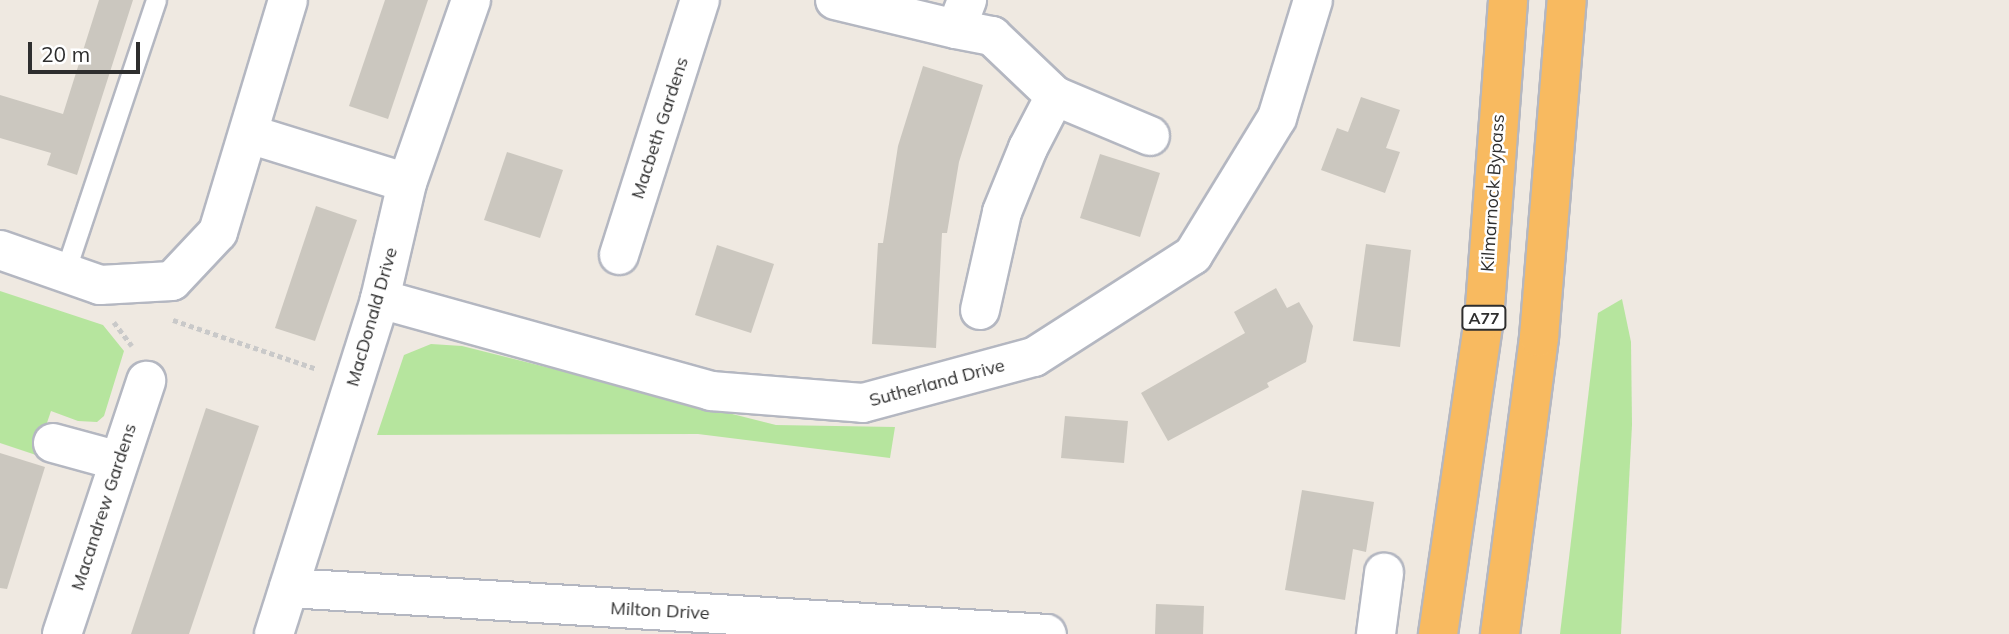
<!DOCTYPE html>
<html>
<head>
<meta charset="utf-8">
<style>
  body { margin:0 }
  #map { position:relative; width:2009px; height:634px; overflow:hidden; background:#efe9e1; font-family:Mulish,sans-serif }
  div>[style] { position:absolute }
  .green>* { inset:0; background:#b6e59e }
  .building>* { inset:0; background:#cbc7bf }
  .path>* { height:4.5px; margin-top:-2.25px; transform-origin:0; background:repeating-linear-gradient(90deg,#c9c9c9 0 5px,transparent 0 8.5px) }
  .roads { filter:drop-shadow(2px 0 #b4b7c1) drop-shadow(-2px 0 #b4b7c1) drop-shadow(0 2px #b4b7c1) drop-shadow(0 -2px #b4b7c1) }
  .service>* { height:19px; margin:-9.5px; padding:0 9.5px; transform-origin:9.5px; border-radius:9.5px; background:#fff }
  .minor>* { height:38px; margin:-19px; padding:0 19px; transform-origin:19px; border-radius:19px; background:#fff }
  .trunk>* { height:38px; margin:-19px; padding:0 19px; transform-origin:19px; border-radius:19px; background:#f8ba60 }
  span { translate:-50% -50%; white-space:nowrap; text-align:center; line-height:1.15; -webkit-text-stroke:5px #fff; paint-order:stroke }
  .shield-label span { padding:2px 5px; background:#fff; border:2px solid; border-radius:5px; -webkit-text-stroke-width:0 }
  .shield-label { font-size:16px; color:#2e2e2e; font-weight:700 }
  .street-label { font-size:18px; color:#2e2e2e }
  .scale { position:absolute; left:28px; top:42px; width:112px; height:32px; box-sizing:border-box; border:4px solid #2e2e2e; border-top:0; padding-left:9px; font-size:21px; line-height:24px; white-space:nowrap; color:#2e2e2e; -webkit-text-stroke:5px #fff; paint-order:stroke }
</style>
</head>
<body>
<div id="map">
  <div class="green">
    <i style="clip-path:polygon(0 291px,103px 325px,124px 351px,104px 416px,97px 422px,78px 421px,51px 411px,36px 455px,0 443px)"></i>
    <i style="clip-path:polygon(1622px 299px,1631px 342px,1632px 425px,1621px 634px,1560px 634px,1598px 313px)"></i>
    <i style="clip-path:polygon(431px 344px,462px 346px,776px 425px,895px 427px,890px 458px,698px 434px,377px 435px,404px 355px)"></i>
  </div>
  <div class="building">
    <i style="clip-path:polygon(99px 0,133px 0,77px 175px,47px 165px,51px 153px,0 138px,0 95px,63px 114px)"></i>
    <i style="clip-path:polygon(385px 0,428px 0,388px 119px,349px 106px)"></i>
    <i style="clip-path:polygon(923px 66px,983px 85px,959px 162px,947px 233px,942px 233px,936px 348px,872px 344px,878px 243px,883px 243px,898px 146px)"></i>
    <i style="clip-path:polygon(1361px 97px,1400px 110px,1386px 148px,1400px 152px,1385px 193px,1321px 170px,1337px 128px,1348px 132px)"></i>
    <i style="clip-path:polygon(507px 152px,563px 170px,540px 238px,484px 220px)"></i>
    <i style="clip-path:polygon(1100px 154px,1160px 173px,1140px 237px,1080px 218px)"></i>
    <i style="clip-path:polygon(316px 206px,357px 220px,315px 341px,275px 328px)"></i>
    <i style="clip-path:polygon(1366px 244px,1411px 250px,1400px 347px,1353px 341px)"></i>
    <i style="clip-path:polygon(717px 245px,774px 264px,751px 333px,695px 315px)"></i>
    <i style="clip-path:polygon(1276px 288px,1287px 308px,1299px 302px,1313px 326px,1306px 362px,1267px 383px,1269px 387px,1168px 441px,1141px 393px,1245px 333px,1234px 312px)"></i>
    <i style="clip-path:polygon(206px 408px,259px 426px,189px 634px,131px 634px)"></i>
    <i style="clip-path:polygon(1065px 416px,1128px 421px,1124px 463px,1061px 458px)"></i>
    <i style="clip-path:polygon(0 453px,45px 467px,7px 589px,0 588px)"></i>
    <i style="clip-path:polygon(1302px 490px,1374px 502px,1366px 552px,1353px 549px,1345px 600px,1285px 590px)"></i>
    <i style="clip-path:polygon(1156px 604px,1204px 606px,1203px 634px,1155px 634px)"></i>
  </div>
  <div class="path">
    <i style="left:173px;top:320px;width:152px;rotate:18.8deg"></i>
    <i style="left:114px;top:322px;width:30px;rotate:53deg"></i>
  </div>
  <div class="roads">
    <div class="service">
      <i style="left:65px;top:272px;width:287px;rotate:-71.5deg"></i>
    </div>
    <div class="minor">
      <i style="left:835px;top:0;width:124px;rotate:13.5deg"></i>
      <i style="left:956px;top:29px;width:31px;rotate:-69deg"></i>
      <i style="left:956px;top:29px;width:37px;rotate:11deg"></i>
      <i style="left:992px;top:36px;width:87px;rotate:43.6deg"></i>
      <i style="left:1055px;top:96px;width:103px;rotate:22.8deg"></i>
      <i style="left:249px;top:134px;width:165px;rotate:17.2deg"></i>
      <i style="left:0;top:250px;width:106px;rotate:19.3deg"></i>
      <i style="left:100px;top:285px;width:72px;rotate:-3.2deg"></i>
      <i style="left:172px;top:281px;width:67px;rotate:-46.8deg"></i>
      <i style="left:218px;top:232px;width:242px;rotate:-73.2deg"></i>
      <i style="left:619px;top:255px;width:268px;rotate:-72.4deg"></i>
      <i style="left:380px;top:299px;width:344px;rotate:15.5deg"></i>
      <i style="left:711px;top:391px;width:152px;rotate:4.5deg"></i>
      <i style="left:863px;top:403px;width:177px;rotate:-15.1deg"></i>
      <i style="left:1034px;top:357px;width:189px;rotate:-32.7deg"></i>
      <i style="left:1193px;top:255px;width:161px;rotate:-58.5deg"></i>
      <i style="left:1277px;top:118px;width:123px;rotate:-73deg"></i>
      <i style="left:980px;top:310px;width:100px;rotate:-77.3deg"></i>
      <i style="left:1002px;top:212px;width:69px;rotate:-67.9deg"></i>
      <i style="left:1028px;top:148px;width:59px;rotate:-62.6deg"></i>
      <i style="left:53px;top:443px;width:68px;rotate:15.3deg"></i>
      <i style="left:289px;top:588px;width:759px;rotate:3.47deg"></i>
      <i style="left:62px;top:634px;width:267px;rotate:-71.6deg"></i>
      <i style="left:274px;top:634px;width:351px;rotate:-72.4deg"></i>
      <i style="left:380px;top:299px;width:119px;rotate:-76.9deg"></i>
      <i style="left:407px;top:183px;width:194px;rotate:-70.7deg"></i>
      <i style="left:1376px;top:634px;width:62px;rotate:-82.5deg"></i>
    </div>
    <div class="trunk">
      <i style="left:1438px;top:634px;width:317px;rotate:-81.7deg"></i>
      <i style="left:1484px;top:320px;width:321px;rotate:-85.7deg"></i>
      <i style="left:1500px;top:634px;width:300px;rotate:-82.5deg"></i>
      <i style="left:1539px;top:337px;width:338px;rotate:-85.3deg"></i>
    </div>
  </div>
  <div class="shield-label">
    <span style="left:1484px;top:318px">A77</span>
  </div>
  <div class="street-label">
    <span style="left:660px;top:128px;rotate:-72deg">Macbeth Gardens</span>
    <span style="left:1493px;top:193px;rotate:-86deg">Kilmarnock Bypass</span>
    <span style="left:372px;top:317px;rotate:-74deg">MacDonald Drive</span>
    <span style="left:937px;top:383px;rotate:-15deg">Sutherland Drive</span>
    <span style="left:104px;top:507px;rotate:-72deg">Macandrew Gardens</span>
    <span style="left:660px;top:611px;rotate:3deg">Milton Drive</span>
  </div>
  <div class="scale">20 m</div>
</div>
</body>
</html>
